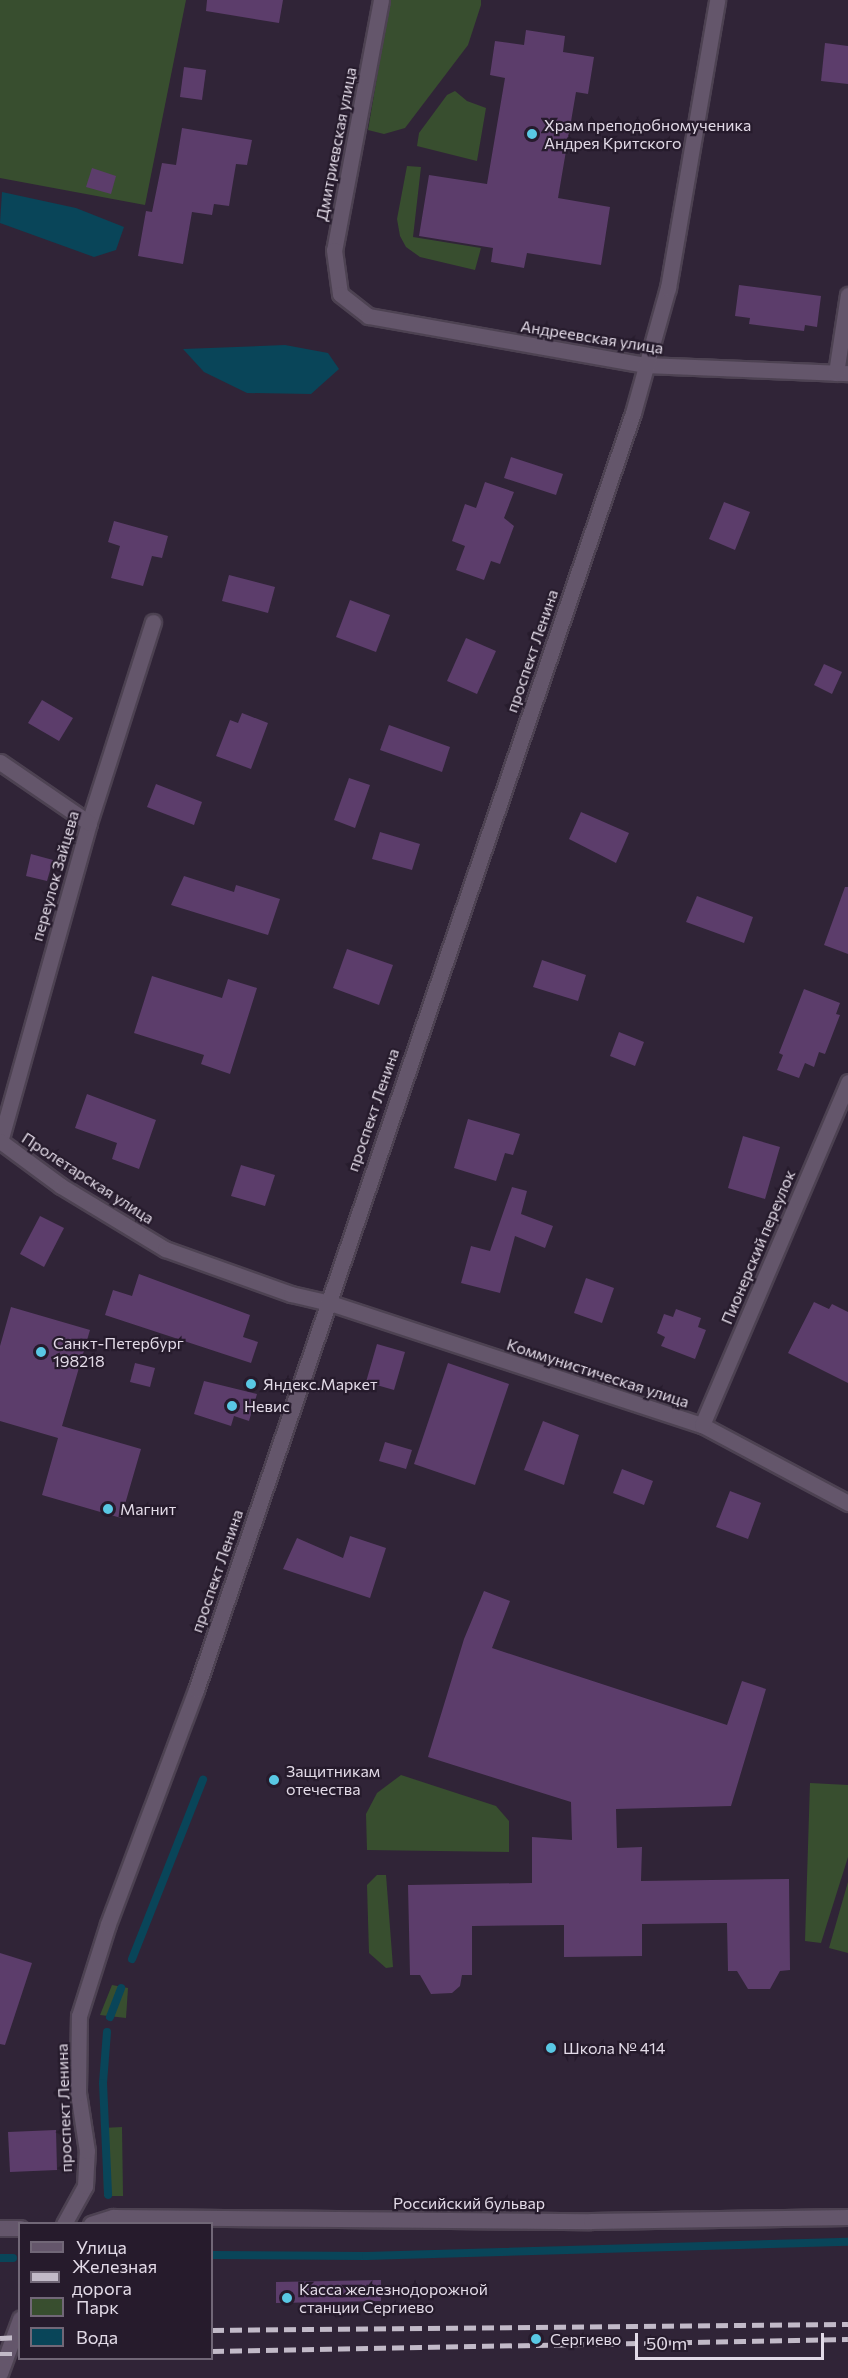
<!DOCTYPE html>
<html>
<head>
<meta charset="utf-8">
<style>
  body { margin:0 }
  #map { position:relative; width:848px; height:2378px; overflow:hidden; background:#302437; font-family:Commissioner,sans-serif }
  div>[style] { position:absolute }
  .green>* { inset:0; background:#384e2f }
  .water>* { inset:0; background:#094559 }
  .stream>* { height:8px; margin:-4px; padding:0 4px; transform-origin:4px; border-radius:4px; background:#094559 }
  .building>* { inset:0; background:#5c3d6b }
  .roads { filter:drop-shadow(2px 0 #4d4252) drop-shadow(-2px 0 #4d4252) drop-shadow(0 2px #4d4252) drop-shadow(0 -2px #4d4252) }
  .minor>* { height:15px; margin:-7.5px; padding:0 7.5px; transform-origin:7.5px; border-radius:7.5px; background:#64566b }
  .tertiary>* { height:15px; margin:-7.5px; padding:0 7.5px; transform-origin:7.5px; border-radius:7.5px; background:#64566b }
  .rail>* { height:4.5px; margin-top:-2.25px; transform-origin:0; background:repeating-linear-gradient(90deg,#c2bac8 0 12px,transparent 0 18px) }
  .dots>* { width:16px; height:16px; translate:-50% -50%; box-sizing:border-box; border:3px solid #261b2c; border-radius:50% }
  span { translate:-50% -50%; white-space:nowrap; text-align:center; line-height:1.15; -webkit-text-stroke:4.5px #261b2c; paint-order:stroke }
  .poi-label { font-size:16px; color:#e2dae7 }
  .left { translate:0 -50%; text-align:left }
  .street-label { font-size:16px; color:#e2dae7 }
  .legend { position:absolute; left:18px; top:2222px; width:195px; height:138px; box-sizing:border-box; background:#261b2c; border:2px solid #716777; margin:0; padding:8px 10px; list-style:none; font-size:18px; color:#e2dae7 }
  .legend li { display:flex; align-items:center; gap:12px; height:30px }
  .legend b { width:30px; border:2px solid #716777 }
  .scale { position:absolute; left:635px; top:2333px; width:189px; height:27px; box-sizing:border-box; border:3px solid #e2dae7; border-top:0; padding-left:8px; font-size:18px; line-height:21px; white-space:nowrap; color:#e2dae7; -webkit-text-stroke:4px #261b2c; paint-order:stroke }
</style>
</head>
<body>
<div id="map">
  <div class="green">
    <i style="clip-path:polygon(0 0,186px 0,145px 205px,0 178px)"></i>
    <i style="clip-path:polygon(390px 0,481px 0,481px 5px,468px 45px,405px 128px,384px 134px,368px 130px)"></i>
    <i style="clip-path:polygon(455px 91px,467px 101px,486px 108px,477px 161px,417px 146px,419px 133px,447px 95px)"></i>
    <i style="clip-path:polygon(407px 166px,421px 167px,413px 237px,481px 248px,475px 270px,420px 257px,406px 247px,400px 236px,397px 219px)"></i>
    <i style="clip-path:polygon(401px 1775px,496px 1806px,509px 1821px,509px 1852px,367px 1850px,366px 1814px,377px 1793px)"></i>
    <i style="clip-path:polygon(810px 1783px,848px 1785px,848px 1857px,821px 1943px,805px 1941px)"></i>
    <i style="clip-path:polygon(377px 1875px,386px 1875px,393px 1967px,386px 1968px,369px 1953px,367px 1885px)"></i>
    <i style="clip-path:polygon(848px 1882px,848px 1953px,829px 1948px)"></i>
    <i style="clip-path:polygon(112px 1985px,128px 1988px,126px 2018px,100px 2015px)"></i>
    <i style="clip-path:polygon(122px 2127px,123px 2196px,104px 2196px,103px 2128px)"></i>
  </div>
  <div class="water">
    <i style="clip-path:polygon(2px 192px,76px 208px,124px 227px,116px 250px,94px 257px,0 223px)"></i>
    <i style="clip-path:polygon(285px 345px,328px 353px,339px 369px,311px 394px,247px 393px,204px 372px,183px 349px)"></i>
  </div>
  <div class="stream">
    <i style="left:132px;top:1959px;width:193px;rotate:-68.4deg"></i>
    <i style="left:110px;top:2017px;width:31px;rotate:-69deg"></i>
    <i style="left:107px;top:2032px;width:51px;rotate:94.5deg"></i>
    <i style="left:103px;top:2083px;width:112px;rotate:87.4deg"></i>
    <i style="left:212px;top:2255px;width:154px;rotate:0.4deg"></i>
    <i style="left:366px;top:2256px;width:482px;rotate:-1.7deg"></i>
    <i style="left:0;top:2258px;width:13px"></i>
  </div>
  <div class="building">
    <i style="clip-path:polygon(207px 0,283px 0,279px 23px,206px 11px)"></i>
    <i style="clip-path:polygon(526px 30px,565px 36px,563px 52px,594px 57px,588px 94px,576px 92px,558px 198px,610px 207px,601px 265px,527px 253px,524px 268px,491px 262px,493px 248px,419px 236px,429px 175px,487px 184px,505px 78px,490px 75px,495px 41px,524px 45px)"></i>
    <i style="clip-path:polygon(825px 43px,848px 46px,848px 84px,821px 81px)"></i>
    <i style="clip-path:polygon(184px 67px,206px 70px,202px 100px,180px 97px)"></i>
    <i style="clip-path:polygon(182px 128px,252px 140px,247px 165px,236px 164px,229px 206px,214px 204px,212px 215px,192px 212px,183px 264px,138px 256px,146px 211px,152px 212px,162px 163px,176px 165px)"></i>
    <i style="clip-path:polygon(92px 168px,116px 176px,111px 194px,86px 187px)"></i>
    <i style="clip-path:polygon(739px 285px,821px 296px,817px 327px,805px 325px,804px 331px,749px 324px,750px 318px,735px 316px)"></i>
    <i style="clip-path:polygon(511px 457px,563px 474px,556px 495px,504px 478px)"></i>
    <i style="clip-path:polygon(485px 482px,514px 492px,504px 518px,514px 526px,500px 564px,491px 561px,484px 580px,456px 570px,465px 546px,452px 541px,465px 504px,476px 508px)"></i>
    <i style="clip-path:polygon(724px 502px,750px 512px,735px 550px,709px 539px)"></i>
    <i style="clip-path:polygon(114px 521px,168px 536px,162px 558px,152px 556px,143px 586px,111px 578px,120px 546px,108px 542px)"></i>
    <i style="clip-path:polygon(229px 575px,275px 587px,268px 613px,222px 601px)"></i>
    <i style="clip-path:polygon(350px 600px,390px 615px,376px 652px,336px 637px)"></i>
    <i style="clip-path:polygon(466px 638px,496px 651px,477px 694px,447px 681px)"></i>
    <i style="clip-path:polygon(824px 664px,842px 672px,832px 694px,814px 685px)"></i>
    <i style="clip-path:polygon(42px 700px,73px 718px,59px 741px,28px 723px)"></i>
    <i style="clip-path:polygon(242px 713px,268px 723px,251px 769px,216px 756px,230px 720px,238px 723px)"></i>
    <i style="clip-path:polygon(389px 725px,450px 747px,442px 772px,380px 750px)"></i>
    <i style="clip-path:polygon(349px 778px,370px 785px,355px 828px,334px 820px)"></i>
    <i style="clip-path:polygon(156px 784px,202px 802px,194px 825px,147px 807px)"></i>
    <i style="clip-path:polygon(581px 812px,629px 833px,616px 863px,569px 839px)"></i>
    <i style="clip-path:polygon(380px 832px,420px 844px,412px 870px,372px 859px)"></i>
    <i style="clip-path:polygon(31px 854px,53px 860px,47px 881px,26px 876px)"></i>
    <i style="clip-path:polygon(184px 876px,234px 892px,236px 885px,280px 899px,268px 935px,171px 905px)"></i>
    <i style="clip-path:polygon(845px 887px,848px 887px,848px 954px,824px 945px)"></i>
    <i style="clip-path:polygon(697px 896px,753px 917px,744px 943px,686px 922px)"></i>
    <i style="clip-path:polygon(347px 949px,393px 965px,379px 1005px,333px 988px)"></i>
    <i style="clip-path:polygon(542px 960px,586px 975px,578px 1001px,533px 987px)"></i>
    <i style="clip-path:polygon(152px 976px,222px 998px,228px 979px,257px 988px,230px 1074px,201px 1064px,204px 1055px,134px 1033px)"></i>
    <i style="clip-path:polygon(804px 989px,840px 1003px,836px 1014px,840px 1015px,825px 1054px,819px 1052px,814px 1067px,805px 1063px,799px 1078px,777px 1070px,783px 1055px,779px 1053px)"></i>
    <i style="clip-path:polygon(619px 1032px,644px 1042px,635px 1066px,610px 1056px)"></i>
    <i style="clip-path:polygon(87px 1094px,156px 1120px,139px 1169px,112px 1159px,117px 1143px,75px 1128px)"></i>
    <i style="clip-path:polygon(468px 1119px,520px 1134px,513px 1155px,505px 1153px,496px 1181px,454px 1168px)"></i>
    <i style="clip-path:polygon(743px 1136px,780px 1147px,765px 1199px,728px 1188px)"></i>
    <i style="clip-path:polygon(241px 1165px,275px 1175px,265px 1206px,231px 1196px)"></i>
    <i style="clip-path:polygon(512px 1187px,527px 1191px,521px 1214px,553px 1226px,545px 1248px,515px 1236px,500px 1293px,461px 1283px,471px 1246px,490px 1251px)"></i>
    <i style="clip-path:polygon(40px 1216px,64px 1228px,44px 1267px,20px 1254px)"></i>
    <i style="clip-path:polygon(139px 1274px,250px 1315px,243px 1337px,258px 1342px,251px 1363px,105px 1315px,113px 1290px,132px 1296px)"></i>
    <i style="clip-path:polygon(586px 1278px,614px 1288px,602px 1323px,574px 1313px)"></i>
    <i style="clip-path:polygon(814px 1302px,829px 1309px,832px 1304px,848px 1312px,848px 1383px,788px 1353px)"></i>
    <i style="clip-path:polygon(11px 1307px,90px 1330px,62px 1426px,141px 1449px,121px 1518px,42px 1495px,58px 1438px,0 1421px,0 1346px)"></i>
    <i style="clip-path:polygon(676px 1309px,701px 1318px,698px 1327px,706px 1330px,695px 1359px,661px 1346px,665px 1337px,657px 1333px,664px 1314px,673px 1317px)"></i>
    <i style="clip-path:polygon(377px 1344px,405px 1352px,394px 1390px,366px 1382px)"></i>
    <i style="clip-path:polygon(135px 1363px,155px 1368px,150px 1387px,130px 1382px)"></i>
    <i style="clip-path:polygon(448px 1363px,509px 1384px,475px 1485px,414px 1464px)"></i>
    <i style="clip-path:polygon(204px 1381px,257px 1394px,249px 1421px,234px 1416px,231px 1426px,194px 1414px)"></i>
    <i style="clip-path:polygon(543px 1421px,579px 1435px,564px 1485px,524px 1470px)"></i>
    <i style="clip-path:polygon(385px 1442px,412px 1450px,406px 1469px,379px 1461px)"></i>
    <i style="clip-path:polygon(622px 1469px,653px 1481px,644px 1505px,613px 1493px)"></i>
    <i style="clip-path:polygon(730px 1491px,761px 1503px,748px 1539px,716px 1527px)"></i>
    <i style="clip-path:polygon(350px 1536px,386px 1548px,370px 1598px,283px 1569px,297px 1538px,343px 1558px)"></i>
    <i style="clip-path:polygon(484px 1591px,510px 1601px,492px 1648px,727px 1725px,742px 1681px,766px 1689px,731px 1806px,616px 1809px,617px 1848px,642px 1847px,641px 1881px,789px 1879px,790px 1970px,780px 1971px,770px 1989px,748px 1989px,737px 1971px,728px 1971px,727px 1923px,642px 1924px,642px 1956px,564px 1957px,564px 1925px,472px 1926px,472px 1975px,462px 1975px,460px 1986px,452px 1993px,431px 1994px,420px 1975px,410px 1975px,408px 1885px,532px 1883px,532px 1837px,572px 1840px,571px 1802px,428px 1757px,464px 1639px)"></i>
    <i style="clip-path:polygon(0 1953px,32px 1963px,5px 2045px,0 2044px)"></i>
    <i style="clip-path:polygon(56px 2130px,57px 2170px,10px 2172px,8px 2132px)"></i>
    <i style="clip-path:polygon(381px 2280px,381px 2301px,276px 2303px,276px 2282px)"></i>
  </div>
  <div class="roads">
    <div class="minor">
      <i style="left:646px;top:365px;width:202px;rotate:2.3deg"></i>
      <i style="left:836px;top:373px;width:79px;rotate:-81.3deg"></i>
      <i style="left:153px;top:622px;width:211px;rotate:107.7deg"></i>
      <i style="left:89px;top:823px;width:330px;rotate:105.6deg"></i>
      <i style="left:0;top:1141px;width:76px;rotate:36.4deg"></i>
      <i style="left:61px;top:1186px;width:122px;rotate:31.2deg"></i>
      <i style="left:165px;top:1249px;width:134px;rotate:19.7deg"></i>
      <i style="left:291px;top:1294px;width:37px;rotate:13deg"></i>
      <i style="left:327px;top:1302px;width:395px;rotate:18.2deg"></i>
      <i style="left:702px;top:1425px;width:166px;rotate:28.1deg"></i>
      <i style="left:0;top:762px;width:108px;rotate:34.4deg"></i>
      <i style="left:702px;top:1425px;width:373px;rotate:-66.9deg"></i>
      <i style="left:91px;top:2224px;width:23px;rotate:-18deg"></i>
      <i style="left:113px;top:2217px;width:478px;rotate:0.5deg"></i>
      <i style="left:591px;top:2221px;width:257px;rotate:-0.9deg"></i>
      <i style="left:0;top:2228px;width:20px"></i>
    </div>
    <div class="tertiary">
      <i style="left:381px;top:0;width:254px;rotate:100.6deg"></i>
      <i style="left:334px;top:250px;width:44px;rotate:82.2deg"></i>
      <i style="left:340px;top:294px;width:36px;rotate:38deg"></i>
      <i style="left:368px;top:316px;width:282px;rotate:10deg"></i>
      <i style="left:64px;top:2224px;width:43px;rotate:-61.1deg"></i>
      <i style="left:85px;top:2186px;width:35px;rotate:-87deg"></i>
      <i style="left:87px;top:2151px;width:59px;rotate:-98.8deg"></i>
      <i style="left:78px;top:2093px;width:77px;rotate:-89.3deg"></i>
      <i style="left:79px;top:2016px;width:96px;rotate:-72.5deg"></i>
      <i style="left:108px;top:1924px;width:250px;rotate:-69.4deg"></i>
      <i style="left:196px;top:1690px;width:1350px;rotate:-71.11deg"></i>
      <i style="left:633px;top:413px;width:130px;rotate:-74.4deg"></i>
      <i style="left:668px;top:288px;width:292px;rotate:-80.3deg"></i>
      <i style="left:0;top:2373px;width:58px;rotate:-69.7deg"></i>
    </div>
  </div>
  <div class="rail">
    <i style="left:212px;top:2330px;width:636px;rotate:-0.54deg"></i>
    <i style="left:0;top:2338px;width:20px;rotate:-3deg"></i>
    <i style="left:212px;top:2351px;width:636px;rotate:-1.08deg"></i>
    <i style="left:0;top:2354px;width:20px"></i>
  </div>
  <div class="dots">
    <i style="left:532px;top:134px;background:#59c8e4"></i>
    <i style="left:41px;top:1352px;background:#59c8e4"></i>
    <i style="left:251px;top:1384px;background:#59c8e4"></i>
    <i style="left:232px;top:1406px;background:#59c8e4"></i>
    <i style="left:108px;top:1509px;background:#59c8e4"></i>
    <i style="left:274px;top:1780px;background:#59c8e4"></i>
    <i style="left:551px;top:2048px;background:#59c8e4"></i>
    <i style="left:287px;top:2298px;background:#59c8e4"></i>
    <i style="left:536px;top:2339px;background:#59c8e4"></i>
  </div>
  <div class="poi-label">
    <span class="left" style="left:544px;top:134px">Храм преподобномученика<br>Андрея Критского</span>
    <span class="left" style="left:53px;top:1352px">Санкт-Петербург<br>198218</span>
    <span class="left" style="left:263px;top:1384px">Яндекс.Маркет</span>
    <span class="left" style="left:244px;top:1406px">Невис</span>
    <span class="left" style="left:120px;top:1509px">Магнит</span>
    <span class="left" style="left:286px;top:1780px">Защитникам<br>отечества</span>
    <span class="left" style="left:563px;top:2048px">Школа № 414</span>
    <span class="left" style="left:299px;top:2298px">Касса железнодорожной<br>станции Сергиево</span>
    <span class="left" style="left:550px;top:2339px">Сергиево</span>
  </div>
  <div class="street-label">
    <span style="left:336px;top:144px;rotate:-79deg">Дмитриевская улица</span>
    <span style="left:592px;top:337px;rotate:9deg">Андреевская улица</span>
    <span style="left:532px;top:651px;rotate:-71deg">проспект Ленина</span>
    <span style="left:55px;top:876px;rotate:-74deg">переулок Зайцева</span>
    <span style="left:373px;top:1110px;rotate:-71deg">проспект Ленина</span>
    <span style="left:88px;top:1178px;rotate:33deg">Пролетарская улица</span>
    <span style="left:758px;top:1247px;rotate:-67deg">Пионерский переулок</span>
    <span style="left:598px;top:1373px;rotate:18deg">Коммунистическая улица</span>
    <span style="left:217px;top:1571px;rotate:-71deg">проспект Ленина</span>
    <span style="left:64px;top:2108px;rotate:-92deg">проспект Ленина</span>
    <span style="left:469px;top:2203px">Российский бульвар</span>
  </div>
  <ul class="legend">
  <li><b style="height:8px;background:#64566b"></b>Улица</li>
  <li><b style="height:8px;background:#c2bac8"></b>Железная дорога</li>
  <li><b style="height:16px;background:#384e2f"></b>Парк</li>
  <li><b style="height:16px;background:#094559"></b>Вода</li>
  </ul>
  <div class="scale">50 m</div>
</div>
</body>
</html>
